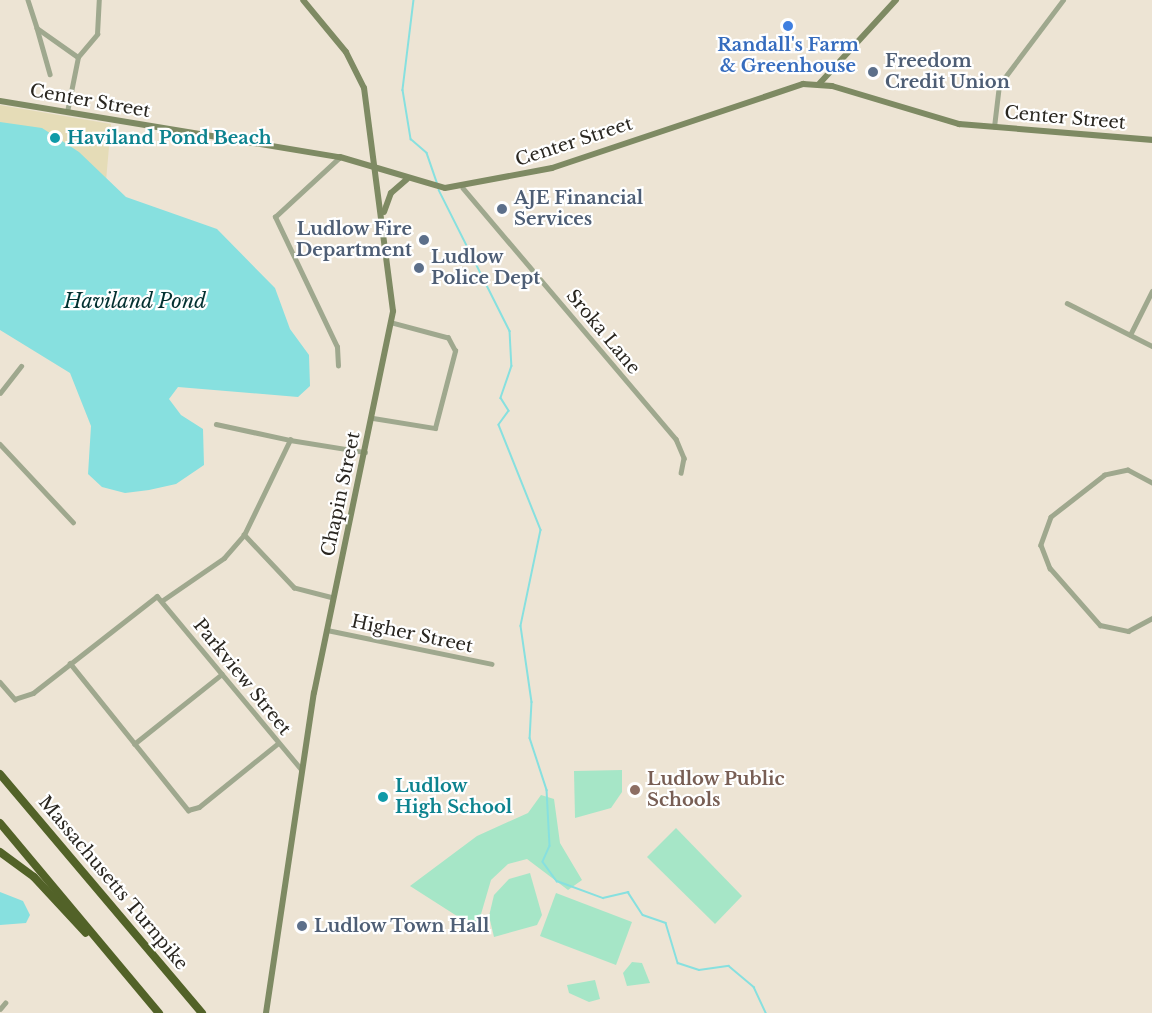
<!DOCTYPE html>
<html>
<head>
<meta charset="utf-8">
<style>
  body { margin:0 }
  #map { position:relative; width:1152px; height:1013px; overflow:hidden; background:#ede4d4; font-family:"Libre Baskerville",serif }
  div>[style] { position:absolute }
  .green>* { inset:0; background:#a6e6c7 }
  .sand>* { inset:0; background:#e5dcb7 }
  .water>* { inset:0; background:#87e0df }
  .stream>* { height:1.5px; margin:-0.75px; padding:0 0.75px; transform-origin:0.75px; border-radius:0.75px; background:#87e0df }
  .minor>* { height:4.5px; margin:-2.25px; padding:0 2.25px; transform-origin:2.25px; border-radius:2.25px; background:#9fa88e }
  .secondary>* { height:6px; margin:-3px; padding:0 3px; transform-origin:3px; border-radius:3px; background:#7e8a63 }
  .motorway>* { height:8px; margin:-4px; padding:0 4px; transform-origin:4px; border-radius:4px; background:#526228 }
  .dots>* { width:16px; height:16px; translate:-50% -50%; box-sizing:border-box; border:3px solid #fff; border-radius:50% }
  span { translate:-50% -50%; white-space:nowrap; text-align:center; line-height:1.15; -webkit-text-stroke:4.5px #fff; paint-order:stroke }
  .shop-label { font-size:18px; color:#366cbe; font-weight:700 }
  .service-label { font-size:18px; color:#4e5e75; font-weight:700 }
  .left { translate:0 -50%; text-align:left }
  .right { translate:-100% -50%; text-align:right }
  .street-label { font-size:18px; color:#292620 }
  .culture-label { font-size:18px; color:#0d838f; font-weight:700 }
  .education-label { font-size:18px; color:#785e54; font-weight:700 }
  .water-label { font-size:20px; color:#033131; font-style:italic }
</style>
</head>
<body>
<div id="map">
  <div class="green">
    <i style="clip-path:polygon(622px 770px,622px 792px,611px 808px,575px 818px,574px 771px)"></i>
    <i style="clip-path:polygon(541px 795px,554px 799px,560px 843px,582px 880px,568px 890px,527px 859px,508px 864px,491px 880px,479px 921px,471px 925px,410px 886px,477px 836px,528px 813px)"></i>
    <i style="clip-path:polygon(676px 828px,742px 896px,715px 924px,647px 857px)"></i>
    <i style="clip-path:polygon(530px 873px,542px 915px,537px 925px,494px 937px,489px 916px,494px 895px,509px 879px)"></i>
    <i style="clip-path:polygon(556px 893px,632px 922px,616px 965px,540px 936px)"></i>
    <i style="clip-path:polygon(632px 962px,642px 963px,650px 983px,627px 986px,623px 973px)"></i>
    <i style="clip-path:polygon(595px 980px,600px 999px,589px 1002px,569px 993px,567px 985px)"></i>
  </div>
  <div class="sand">
    <i style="clip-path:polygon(0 105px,111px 124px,106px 181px,0 153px)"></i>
  </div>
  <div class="water">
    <i style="clip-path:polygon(0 122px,42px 128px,79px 152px,126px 197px,217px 229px,275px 288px,290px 329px,309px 355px,310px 386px,298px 397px,178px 387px,169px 399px,181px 415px,203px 429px,204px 465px,176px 484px,149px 490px,125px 493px,102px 487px,88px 474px,91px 426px,70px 373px,0 330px)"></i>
    <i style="clip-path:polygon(0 892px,23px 901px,30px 915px,26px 923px,0 925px)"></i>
  </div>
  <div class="stream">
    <i style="left:414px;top:0;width:91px;rotate:97deg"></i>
    <i style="left:403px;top:90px;width:50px;rotate:80.7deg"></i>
    <i style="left:411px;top:139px;width:21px;rotate:41deg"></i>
    <i style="left:427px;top:153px;width:31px;rotate:71deg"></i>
    <i style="left:439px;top:190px;width:158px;rotate:63.3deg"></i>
    <i style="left:510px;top:331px;width:35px;rotate:87deg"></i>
    <i style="left:512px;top:366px;width:34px;rotate:109deg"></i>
    <i style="left:501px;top:398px;width:15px;rotate:58deg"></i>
    <i style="left:509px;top:411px;width:17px;rotate:126deg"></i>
    <i style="left:499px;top:425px;width:113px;rotate:68.2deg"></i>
    <i style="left:541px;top:530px;width:98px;rotate:101.8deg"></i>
    <i style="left:521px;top:626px;width:77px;rotate:81.8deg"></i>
    <i style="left:532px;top:702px;width:36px;rotate:93deg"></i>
    <i style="left:530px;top:738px;width:55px;rotate:71.9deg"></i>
    <i style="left:547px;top:790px;width:56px;rotate:86.9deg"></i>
    <i style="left:550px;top:846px;width:17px;rotate:114deg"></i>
    <i style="left:543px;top:862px;width:24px;rotate:54deg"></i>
    <i style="left:557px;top:881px;width:49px;rotate:20.3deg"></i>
    <i style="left:603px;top:898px;width:26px;rotate:-13deg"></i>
    <i style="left:628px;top:892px;width:27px;rotate:57deg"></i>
    <i style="left:643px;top:915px;width:24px;rotate:19deg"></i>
    <i style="left:666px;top:923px;width:42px;rotate:73.3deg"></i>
    <i style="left:678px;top:963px;width:22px;rotate:18deg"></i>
    <i style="left:699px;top:970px;width:30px;rotate:-8deg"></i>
    <i style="left:729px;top:966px;width:33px;rotate:40deg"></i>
    <i style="left:754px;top:987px;width:29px;rotate:65deg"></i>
  </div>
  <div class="minor">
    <i style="left:28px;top:0;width:29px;rotate:72deg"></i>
    <i style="left:37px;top:28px;width:50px;rotate:35.3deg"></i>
    <i style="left:78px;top:57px;width:30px;rotate:-50deg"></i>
    <i style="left:97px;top:34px;width:34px;rotate:-87deg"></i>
    <i style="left:37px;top:28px;width:48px;rotate:74.2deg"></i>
    <i style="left:67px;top:112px;width:56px;rotate:-78.7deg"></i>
    <i style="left:994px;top:127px;width:42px;rotate:-83.2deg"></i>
    <i style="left:999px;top:85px;width:106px;rotate:-53deg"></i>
    <i style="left:463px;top:188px;width:329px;rotate:49.7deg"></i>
    <i style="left:676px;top:439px;width:21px;rotate:67deg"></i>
    <i style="left:684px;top:458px;width:15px;rotate:101deg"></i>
    <i style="left:1067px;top:303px;width:95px;rotate:26.8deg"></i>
    <i style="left:1130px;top:335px;width:49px;rotate:-63.4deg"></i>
    <i style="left:338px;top:366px;width:19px;rotate:-93deg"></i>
    <i style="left:337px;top:347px;width:144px;rotate:-115.5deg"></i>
    <i style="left:275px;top:217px;width:88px;rotate:-42.7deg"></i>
    <i style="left:0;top:393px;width:34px;rotate:-52deg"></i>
    <i style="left:373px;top:418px;width:63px;rotate:9.2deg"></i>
    <i style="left:435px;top:428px;width:80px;rotate:-75.4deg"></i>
    <i style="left:455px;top:351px;width:15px;rotate:-118deg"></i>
    <i style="left:448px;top:338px;width:58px;rotate:-165deg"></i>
    <i style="left:216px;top:424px;width:76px;rotate:12.2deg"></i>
    <i style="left:0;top:444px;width:107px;rotate:46.9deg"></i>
    <i style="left:1152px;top:483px;width:27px;rotate:-152deg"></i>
    <i style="left:1128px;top:470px;width:24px;rotate:168deg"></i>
    <i style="left:1105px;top:475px;width:68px;rotate:142.1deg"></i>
    <i style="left:1051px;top:517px;width:30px;rotate:110deg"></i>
    <i style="left:1041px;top:545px;width:25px;rotate:69deg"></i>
    <i style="left:1050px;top:568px;width:76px;rotate:48.7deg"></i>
    <i style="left:1100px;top:625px;width:29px;rotate:12deg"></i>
    <i style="left:1128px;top:631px;width:27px;rotate:-28deg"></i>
    <i style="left:333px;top:598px;width:40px;rotate:-165.6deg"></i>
    <i style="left:294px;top:588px;width:73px;rotate:-133.3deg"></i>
    <i style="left:244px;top:535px;width:106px;rotate:-64.2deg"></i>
    <i style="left:290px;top:440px;width:76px;rotate:9.1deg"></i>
    <i style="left:163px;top:600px;width:74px;rotate:-34.5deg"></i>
    <i style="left:224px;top:558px;width:30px;rotate:-49deg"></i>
    <i style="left:327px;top:630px;width:168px;rotate:11.6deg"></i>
    <i style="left:70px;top:663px;width:189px;rotate:51.2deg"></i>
    <i style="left:188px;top:810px;width:11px;rotate:-15deg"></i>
    <i style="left:199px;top:807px;width:100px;rotate:-38.9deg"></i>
    <i style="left:0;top:682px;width:23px;rotate:49deg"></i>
    <i style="left:15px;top:699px;width:19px;rotate:-18deg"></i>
    <i style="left:33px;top:693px;width:157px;rotate:-38deg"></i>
    <i style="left:157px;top:596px;width:225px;rotate:50.2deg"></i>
    <i style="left:134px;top:744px;width:112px;rotate:-38.5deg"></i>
    <i style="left:0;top:1009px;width:8px;rotate:-50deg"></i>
  </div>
  <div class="secondary">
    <i style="left:819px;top:84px;width:114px;rotate:-47.5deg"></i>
    <i style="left:0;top:101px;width:345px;rotate:9.4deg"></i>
    <i style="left:340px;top:157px;width:109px;rotate:16.4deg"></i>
    <i style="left:445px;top:188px;width:109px;rotate:-10.6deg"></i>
    <i style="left:552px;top:168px;width:265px;rotate:-18.5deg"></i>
    <i style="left:803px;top:84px;width:29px;rotate:4deg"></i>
    <i style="left:832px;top:86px;width:133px;rotate:16.7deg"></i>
    <i style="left:959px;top:124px;width:194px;rotate:4.7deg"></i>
    <i style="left:384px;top:212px;width:20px;rotate:-70deg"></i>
    <i style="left:391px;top:193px;width:21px;rotate:-41deg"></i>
    <i style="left:266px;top:1013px;width:324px;rotate:-81.5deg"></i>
    <i style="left:314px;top:693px;width:390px;rotate:-78.3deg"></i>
    <i style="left:393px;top:311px;width:225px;rotate:-97.4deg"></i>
    <i style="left:364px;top:88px;width:40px;rotate:-116.6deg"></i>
    <i style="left:346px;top:52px;width:67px;rotate:-129.6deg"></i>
  </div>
  <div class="motorway">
    <i style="left:0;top:774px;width:313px;rotate:49.8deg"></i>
    <i style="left:0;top:823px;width:248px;rotate:50.1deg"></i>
    <i style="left:0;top:852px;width:42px;rotate:36.3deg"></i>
    <i style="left:34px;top:877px;width:76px;rotate:47.1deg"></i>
  </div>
  <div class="dots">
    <i style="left:788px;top:26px;background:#3f7fe0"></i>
    <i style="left:873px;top:72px;background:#5c6f8a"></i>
    <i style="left:55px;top:138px;background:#0f9aa8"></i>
    <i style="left:502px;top:209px;background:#5c6f8a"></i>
    <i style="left:424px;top:240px;background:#5c6f8a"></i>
    <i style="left:419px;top:268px;background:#5c6f8a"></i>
    <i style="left:635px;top:790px;background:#8d6e63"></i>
    <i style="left:383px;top:797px;background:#0f9aa8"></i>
    <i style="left:302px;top:926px;background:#5c6f8a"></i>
  </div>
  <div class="shop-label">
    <span style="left:788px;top:56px">Randall's Farm<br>&amp; Greenhouse</span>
  </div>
  <div class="service-label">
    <span class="left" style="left:885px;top:72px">Freedom<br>Credit Union</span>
    <span class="left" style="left:514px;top:209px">AJE Financial<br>Services</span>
    <span class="right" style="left:412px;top:240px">Ludlow Fire<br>Department</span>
    <span class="left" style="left:431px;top:268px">Ludlow<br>Police Dept</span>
    <span class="left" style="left:314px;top:926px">Ludlow Town Hall</span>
  </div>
  <div class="street-label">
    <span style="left:90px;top:101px;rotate:10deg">Center Street</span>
    <span style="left:1065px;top:118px;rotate:5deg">Center Street</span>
    <span style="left:574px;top:142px;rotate:-18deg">Center Street</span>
    <span style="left:603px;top:332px;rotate:50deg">Sroka Lane</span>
    <span style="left:341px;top:494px;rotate:-78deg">Chapin Street</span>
    <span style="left:412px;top:634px;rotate:12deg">Higher Street</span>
    <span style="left:242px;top:677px;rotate:51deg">Parkview Street</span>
    <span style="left:113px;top:883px;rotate:50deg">Massachusetts Turnpike</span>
  </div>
  <div class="culture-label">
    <span class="left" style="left:67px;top:138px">Haviland Pond Beach</span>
    <span class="left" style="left:395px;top:797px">Ludlow<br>High School</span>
  </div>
  <div class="education-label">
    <span class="left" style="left:647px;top:790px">Ludlow Public<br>Schools</span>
  </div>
  <div class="water-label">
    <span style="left:135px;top:301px">Haviland Pond</span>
  </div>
</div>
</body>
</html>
